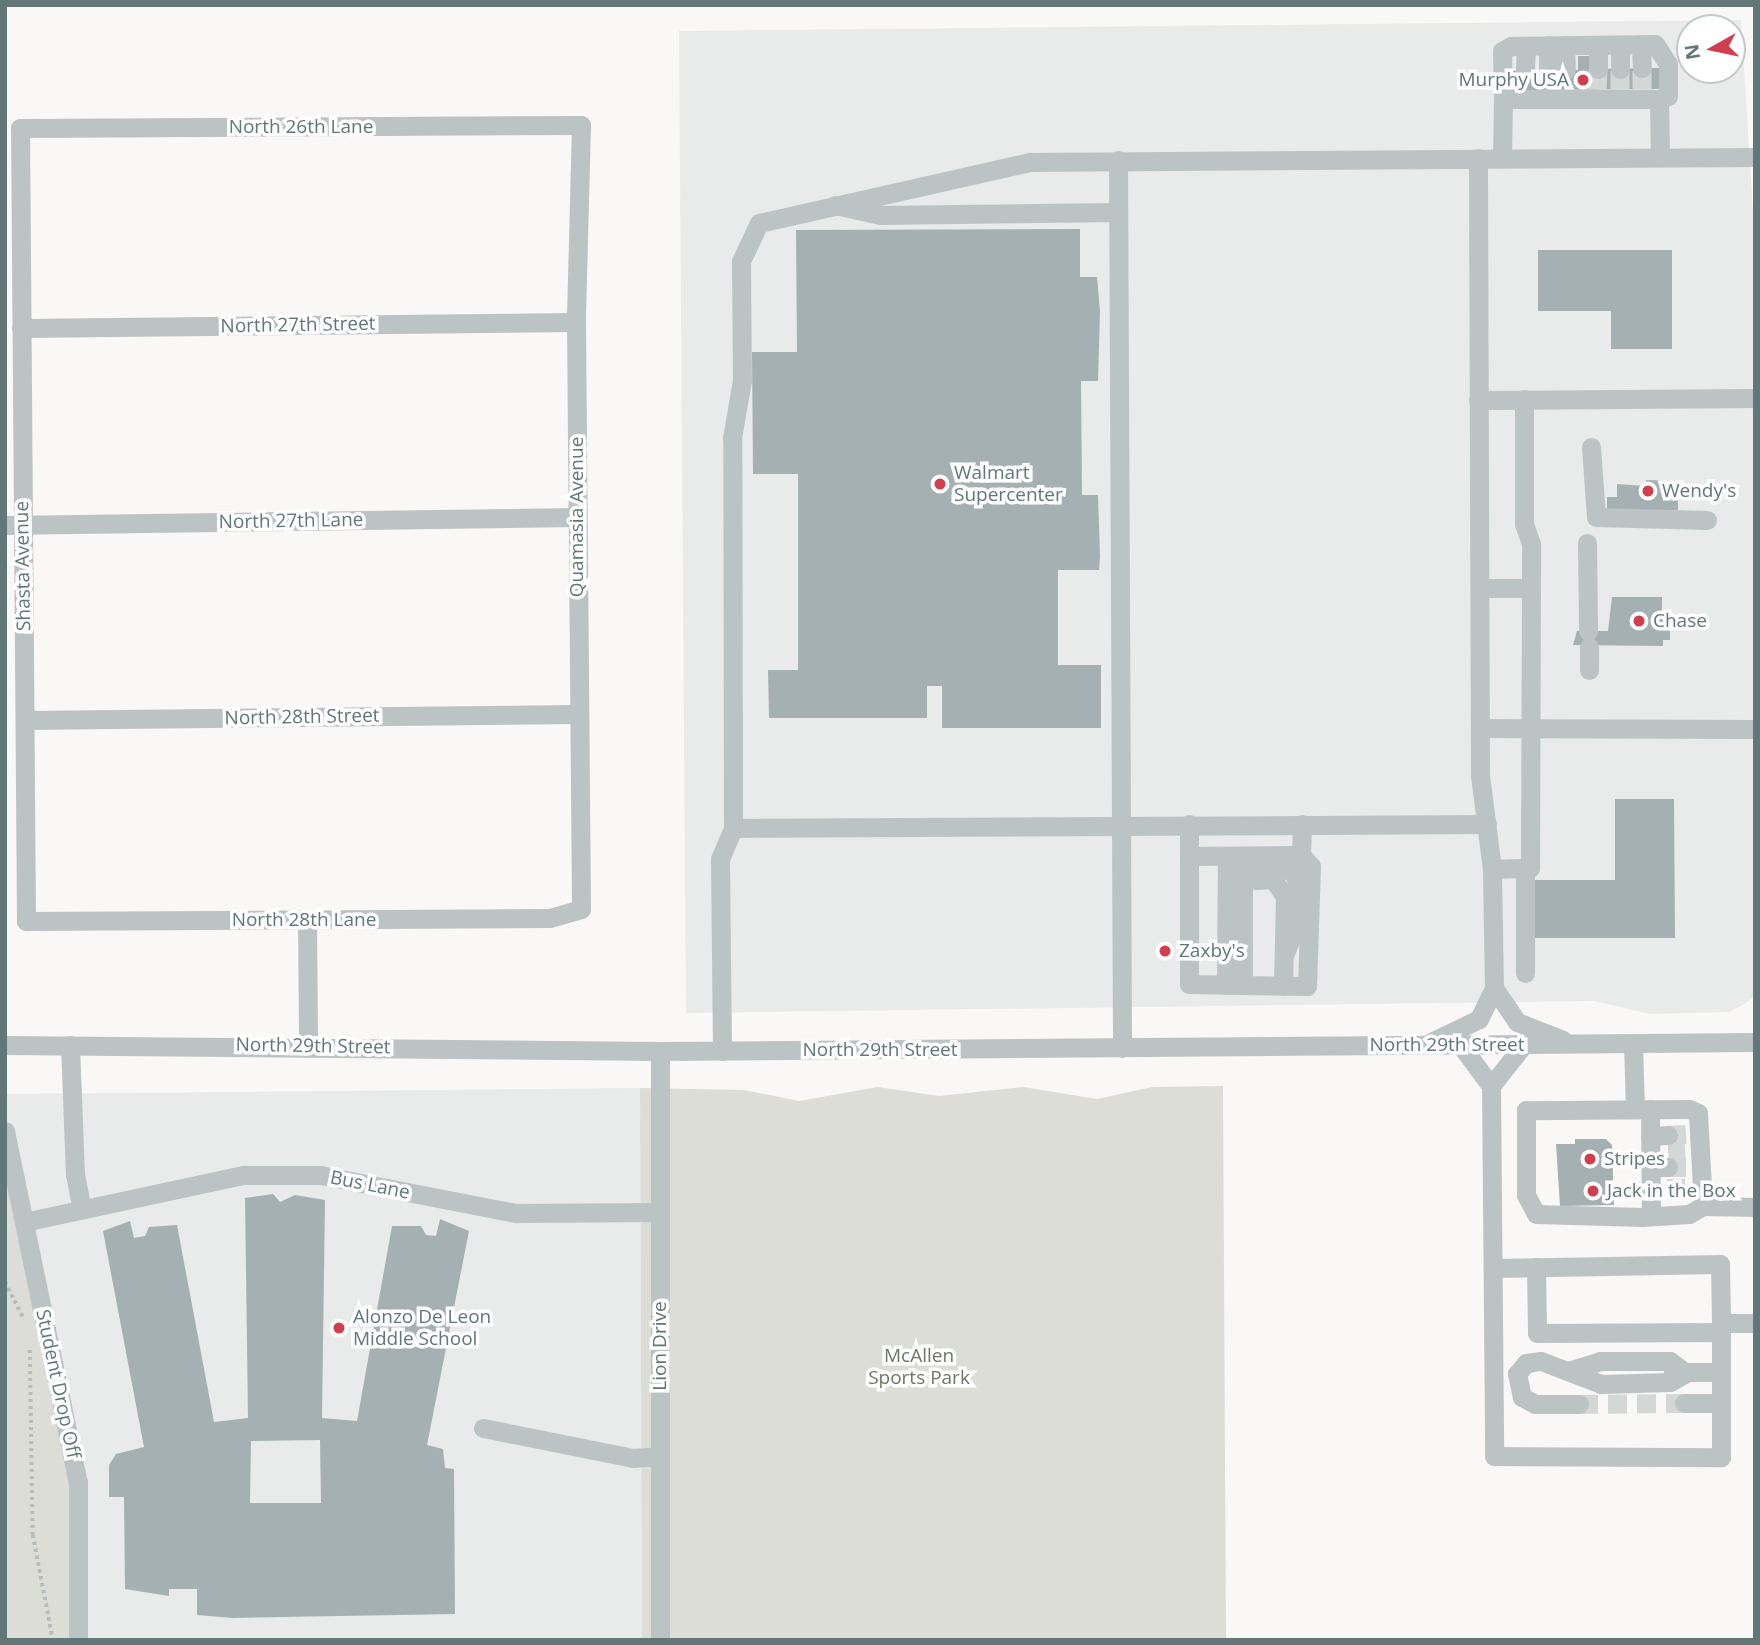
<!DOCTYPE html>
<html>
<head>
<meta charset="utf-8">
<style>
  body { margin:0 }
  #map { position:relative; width:1760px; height:1645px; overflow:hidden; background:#f9f8f7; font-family:"Open Sans",sans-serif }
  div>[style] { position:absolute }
  .built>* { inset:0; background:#e9eaea }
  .green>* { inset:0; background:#dbddd6 }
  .building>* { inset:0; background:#a4b0b1 }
  .minor-tunnel>* { height:19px; margin-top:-9.5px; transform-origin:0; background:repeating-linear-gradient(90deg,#d3d8d7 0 19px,transparent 0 29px) }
  .path>* { height:3.5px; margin-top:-1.75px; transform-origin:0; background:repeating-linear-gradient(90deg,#b7bdbd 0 3.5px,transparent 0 7px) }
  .minor>* { height:19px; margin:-9.5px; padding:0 9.5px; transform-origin:9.5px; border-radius:9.5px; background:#bcc3c4 }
  .dots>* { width:19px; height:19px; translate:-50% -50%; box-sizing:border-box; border:4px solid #fff; border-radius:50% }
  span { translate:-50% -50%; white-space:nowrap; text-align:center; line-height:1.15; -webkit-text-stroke:7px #fff; paint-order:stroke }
  .poi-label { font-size:19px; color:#627778 }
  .right { translate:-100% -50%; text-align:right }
  .left { translate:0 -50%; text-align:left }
  .street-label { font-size:19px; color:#627778 }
  .park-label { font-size:19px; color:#6e7765 }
  .frame { position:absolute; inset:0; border:7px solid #627778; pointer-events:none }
  .north { position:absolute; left:1676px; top:14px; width:70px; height:70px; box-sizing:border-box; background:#fff; border:2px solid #c0c9c9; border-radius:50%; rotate:261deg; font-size:19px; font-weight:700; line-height:28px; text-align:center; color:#627778 }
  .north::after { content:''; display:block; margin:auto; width:24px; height:32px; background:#d13f4f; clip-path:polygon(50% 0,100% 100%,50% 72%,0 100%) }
</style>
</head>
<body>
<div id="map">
  <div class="built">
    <i style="clip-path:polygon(evenodd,1741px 20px,1755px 244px,1755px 995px,1746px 1003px,1729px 1012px,1650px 1014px,1595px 1001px,686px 1013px,679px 31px,1741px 20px,1690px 28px,1732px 28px,1732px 70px,1690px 70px,1690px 28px)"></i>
    <i style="clip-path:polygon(640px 1088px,642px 1640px,71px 1640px,5px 1175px,5px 1094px)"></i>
  </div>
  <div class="green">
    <i style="clip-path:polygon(1223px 1086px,1226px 1640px,642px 1640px,640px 1088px,744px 1090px,799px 1101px,878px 1087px,939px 1096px,1023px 1087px,1097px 1099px,1152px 1087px)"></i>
    <i style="clip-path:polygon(5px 1175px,70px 1481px,71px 1640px,5px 1640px)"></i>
  </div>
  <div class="building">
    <i style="clip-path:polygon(1578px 56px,1589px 56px,1590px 69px,1659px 68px,1659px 89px,1506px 90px,1506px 71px,1578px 70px)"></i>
    <i style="clip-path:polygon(1080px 229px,1080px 277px,1097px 277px,1100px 311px,1098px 381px,1081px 381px,1082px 495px,1098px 495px,1100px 556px,1099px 570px,1058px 570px,1058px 665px,1101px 665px,1101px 728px,942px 728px,942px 686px,927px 686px,927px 718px,769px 718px,768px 670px,798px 670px,798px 474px,753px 474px,752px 352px,797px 352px,796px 230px)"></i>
    <i style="clip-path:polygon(1538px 250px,1672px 250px,1672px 349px,1611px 349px,1611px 311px,1538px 311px)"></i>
    <i style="clip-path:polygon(1646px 480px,1678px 481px,1678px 510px,1607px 514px,1607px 497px,1617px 497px,1617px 484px,1646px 486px)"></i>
    <i style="clip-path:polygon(1612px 597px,1662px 597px,1662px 611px,1670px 611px,1670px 640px,1663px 640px,1663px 646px,1573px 645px,1577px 631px,1608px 631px)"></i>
    <i style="clip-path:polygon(1615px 799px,1674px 799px,1675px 938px,1530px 938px,1529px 880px,1615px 880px)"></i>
    <i style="clip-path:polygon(1575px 1139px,1606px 1139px,1612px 1145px,1614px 1205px,1560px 1206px,1556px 1144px,1575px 1144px)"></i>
    <i style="clip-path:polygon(evenodd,273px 1194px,280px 1202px,295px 1195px,325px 1200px,322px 1418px,357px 1421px,392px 1226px,421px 1226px,426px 1235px,436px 1236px,440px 1219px,469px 1231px,427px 1445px,443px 1449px,445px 1468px,454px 1469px,455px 1614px,233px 1618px,197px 1615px,197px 1589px,169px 1589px,169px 1596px,125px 1589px,124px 1497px,109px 1497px,109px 1465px,116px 1454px,144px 1447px,103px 1231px,130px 1221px,134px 1238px,145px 1236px,149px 1227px,177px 1225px,214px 1422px,248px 1418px,245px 1198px,273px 1194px,320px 1440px,321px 1503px,250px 1503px,251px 1441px,320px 1440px)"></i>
  </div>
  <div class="minor-tunnel">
    <i style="left:1597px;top:89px;width:20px;rotate:-87deg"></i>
    <i style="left:1620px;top:89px;width:20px;rotate:-90deg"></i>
    <i style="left:1642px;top:89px;width:21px;rotate:-90deg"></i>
    <i style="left:1668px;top:1135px;width:18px;rotate:-3deg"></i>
    <i style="left:1668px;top:1149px;width:17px;rotate:-3deg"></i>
    <i style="left:1668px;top:1167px;width:18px"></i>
    <i style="left:1667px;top:1188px;width:18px"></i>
    <i style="left:1579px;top:1404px;width:105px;rotate:-0.5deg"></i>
  </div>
  <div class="path">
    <i style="left:5px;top:1282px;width:42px;rotate:62.8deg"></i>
    <i style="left:30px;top:1350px;width:185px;rotate:89.1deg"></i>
    <i style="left:33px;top:1535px;width:107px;rotate:79.2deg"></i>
  </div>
  <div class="minor">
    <i style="left:1641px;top:44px;width:24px;rotate:88deg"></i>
    <i style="left:1548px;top:45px;width:25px;rotate:90deg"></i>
    <i style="left:1565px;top:45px;width:25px;rotate:88deg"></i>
    <i style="left:1620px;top:45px;width:24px;rotate:90deg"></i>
    <i style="left:1598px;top:69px;width:24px;rotate:-90deg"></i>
    <i style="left:1525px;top:70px;width:24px;rotate:-88deg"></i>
    <i style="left:1503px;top:99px;width:48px;rotate:-91.2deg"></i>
    <i style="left:1502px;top:51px;width:10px;rotate:-29deg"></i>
    <i style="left:1511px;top:46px;width:144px;rotate:-0.8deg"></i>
    <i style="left:1655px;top:44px;width:24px;rotate:57deg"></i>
    <i style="left:1668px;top:64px;width:32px;rotate:90deg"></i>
    <i style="left:1668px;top:96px;width:9px;rotate:162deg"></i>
    <i style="left:581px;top:125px;width:197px;rotate:91.5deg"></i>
    <i style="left:576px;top:322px;width:587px;rotate:89.51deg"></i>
    <i style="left:581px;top:909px;width:32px;rotate:164deg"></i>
    <i style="left:550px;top:918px;width:524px;rotate:179.67deg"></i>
    <i style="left:26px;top:921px;width:793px;rotate:-90.43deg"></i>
    <i style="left:20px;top:128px;width:561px;rotate:-0.31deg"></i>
    <i style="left:1502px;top:157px;width:58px;rotate:-89deg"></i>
    <i style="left:1503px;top:99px;width:156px"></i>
    <i style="left:1659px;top:99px;width:58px;rotate:89deg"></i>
    <i style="left:1118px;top:160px;width:888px;rotate:89.74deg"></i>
    <i style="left:835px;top:205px;width:46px;rotate:12.5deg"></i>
    <i style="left:880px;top:215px;width:238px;rotate:-0.7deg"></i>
    <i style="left:21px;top:328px;width:555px;rotate:-0.62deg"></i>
    <i style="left:1478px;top:400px;width:277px;rotate:-0.4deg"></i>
    <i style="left:1591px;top:447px;width:70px;rotate:85.9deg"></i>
    <i style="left:1596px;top:517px;width:111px;rotate:1.5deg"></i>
    <i style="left:5px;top:525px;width:571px;rotate:-0.8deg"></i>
    <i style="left:1587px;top:543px;width:88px;rotate:89.3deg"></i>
    <i style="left:1480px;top:588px;width:51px"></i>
    <i style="left:1589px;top:647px;width:23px;rotate:90deg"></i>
    <i style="left:26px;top:720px;width:552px;rotate:-0.62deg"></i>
    <i style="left:1481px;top:728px;width:274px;rotate:0.2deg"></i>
    <i style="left:1189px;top:824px;width:160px;rotate:90deg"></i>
    <i style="left:1189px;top:984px;width:118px;rotate:1deg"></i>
    <i style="left:1307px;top:986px;width:120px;rotate:-88.1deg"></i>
    <i style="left:1311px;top:866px;width:15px;rotate:-132deg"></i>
    <i style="left:1301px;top:855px;width:31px;rotate:-88deg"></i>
    <i style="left:733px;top:828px;width:754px;rotate:-0.3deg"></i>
    <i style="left:1189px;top:856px;width:112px;rotate:-0.5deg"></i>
    <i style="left:1525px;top:868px;width:105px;rotate:90deg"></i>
    <i style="left:1492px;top:869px;width:38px;rotate:-2deg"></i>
    <i style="left:1530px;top:868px;width:324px;rotate:-89.8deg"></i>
    <i style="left:1531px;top:544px;width:21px;rotate:-109deg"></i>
    <i style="left:1524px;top:524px;width:125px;rotate:-90deg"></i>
    <i style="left:1255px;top:880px;width:18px;rotate:-3deg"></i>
    <i style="left:1273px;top:879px;width:22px;rotate:56deg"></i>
    <i style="left:1285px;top:897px;width:89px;rotate:91.3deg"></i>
    <i style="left:307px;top:920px;width:125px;rotate:89.5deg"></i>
    <i style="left:1226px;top:985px;width:129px;rotate:-89.6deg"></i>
    <i style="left:1243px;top:985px;width:114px;rotate:-90deg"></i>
    <i style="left:1243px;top:871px;width:45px;rotate:-2.5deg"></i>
    <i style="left:1288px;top:869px;width:11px;rotate:41deg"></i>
    <i style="left:1296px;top:876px;width:45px;rotate:87.5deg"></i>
    <i style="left:1298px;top:921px;width:37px;rotate:112deg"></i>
    <i style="left:1494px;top:988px;width:41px;rotate:55.9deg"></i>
    <i style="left:1517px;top:1022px;width:49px;rotate:21.4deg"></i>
    <i style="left:1431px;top:1042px;width:53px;rotate:-25.6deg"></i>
    <i style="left:1479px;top:1019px;width:34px;rotate:-64deg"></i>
    <i style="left:1494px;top:988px;width:119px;rotate:-91deg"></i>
    <i style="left:1492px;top:869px;width:95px;rotate:-97.3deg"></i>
    <i style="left:1480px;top:775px;width:617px;rotate:-90.19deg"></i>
    <i style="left:1633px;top:1043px;width:66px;rotate:88.3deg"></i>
    <i style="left:1460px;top:1044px;width:52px;rotate:53.6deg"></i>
    <i style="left:1491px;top:1086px;width:370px;rotate:89.5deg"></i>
    <i style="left:1494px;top:1456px;width:227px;rotate:0.3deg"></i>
    <i style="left:1721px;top:1457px;width:134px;rotate:-90deg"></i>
    <i style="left:1721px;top:1323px;width:34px"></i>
    <i style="left:5px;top:1045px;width:655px;rotate:0.52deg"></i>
    <i style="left:660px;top:1051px;width:1095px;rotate:-0.47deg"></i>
    <i style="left:70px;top:1045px;width:129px;rotate:87.8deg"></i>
    <i style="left:75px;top:1174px;width:36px;rotate:79deg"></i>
    <i style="left:722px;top:1051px;width:192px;rotate:-90.6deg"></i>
    <i style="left:720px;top:859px;width:34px;rotate:-67deg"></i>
    <i style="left:733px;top:828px;width:390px;rotate:-90.1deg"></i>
    <i style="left:732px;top:438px;width:59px;rotate:-80.2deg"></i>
    <i style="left:742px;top:380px;width:119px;rotate:-90.5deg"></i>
    <i style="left:741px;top:261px;width:42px;rotate:-64.7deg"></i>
    <i style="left:759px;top:223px;width:278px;rotate:-12.7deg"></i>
    <i style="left:1030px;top:162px;width:725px;rotate:-0.4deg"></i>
    <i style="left:1491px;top:1086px;width:53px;rotate:-51.8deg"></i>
    <i style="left:1650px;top:1109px;width:105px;rotate:89.5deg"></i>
    <i style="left:5px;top:1131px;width:359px;rotate:78.3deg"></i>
    <i style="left:78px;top:1482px;width:158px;rotate:90deg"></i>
    <i style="left:1650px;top:1136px;width:18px;rotate:-3deg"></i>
    <i style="left:1651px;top:1167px;width:17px"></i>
    <i style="left:1703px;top:1206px;width:93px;rotate:-93.1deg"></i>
    <i style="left:1698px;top:1113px;width:10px;rotate:-156deg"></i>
    <i style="left:1689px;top:1109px;width:163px;rotate:179.6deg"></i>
    <i style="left:1526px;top:1110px;width:85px;rotate:90deg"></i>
    <i style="left:1526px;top:1195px;width:21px;rotate:62deg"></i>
    <i style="left:1536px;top:1214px;width:106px;rotate:1.6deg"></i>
    <i style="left:1642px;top:1217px;width:47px;rotate:-3.7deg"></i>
    <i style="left:1689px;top:1214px;width:16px;rotate:-30deg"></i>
    <i style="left:1703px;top:1206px;width:52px;rotate:1.1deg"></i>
    <i style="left:24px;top:1222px;width:225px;rotate:-12.1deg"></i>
    <i style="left:244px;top:1175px;width:76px"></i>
    <i style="left:320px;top:1175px;width:200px;rotate:11deg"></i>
    <i style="left:516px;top:1213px;width:144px;rotate:-0.4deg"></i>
    <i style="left:1536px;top:1267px;width:66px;rotate:89.1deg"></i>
    <i style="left:1537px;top:1333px;width:184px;rotate:-0.3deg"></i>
    <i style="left:1493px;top:1268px;width:227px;rotate:-1deg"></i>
    <i style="left:1720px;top:1264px;width:59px;rotate:89deg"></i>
    <i style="left:1568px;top:1371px;width:34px;rotate:-17deg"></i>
    <i style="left:1600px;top:1361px;width:70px"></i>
    <i style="left:1670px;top:1361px;width:20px;rotate:37deg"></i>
    <i style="left:1673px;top:1372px;width:48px"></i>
    <i style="left:1684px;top:1403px;width:37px"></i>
    <i style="left:1579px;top:1404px;width:44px;rotate:180deg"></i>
    <i style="left:1535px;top:1404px;width:15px;rotate:-152deg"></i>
    <i style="left:1522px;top:1397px;width:24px;rotate:-102deg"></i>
    <i style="left:1517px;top:1374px;width:14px;rotate:-51deg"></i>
    <i style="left:1526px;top:1363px;width:15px;rotate:-8deg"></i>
    <i style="left:1541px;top:1361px;width:64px;rotate:21deg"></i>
    <i style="left:1601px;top:1384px;width:69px;rotate:-1.7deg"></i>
    <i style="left:1670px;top:1382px;width:18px;rotate:-29deg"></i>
    <i style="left:483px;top:1428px;width:153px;rotate:11.3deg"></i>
    <i style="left:633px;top:1458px;width:27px;rotate:-4deg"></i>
    <i style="left:660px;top:1640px;width:589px;rotate:-90deg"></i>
  </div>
  <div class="dots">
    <i style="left:1583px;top:80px;background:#d13f4f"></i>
    <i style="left:940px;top:484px;background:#d13f4f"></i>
    <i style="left:1648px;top:491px;background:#d13f4f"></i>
    <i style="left:1639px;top:621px;background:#d13f4f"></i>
    <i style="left:1165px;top:951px;background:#d13f4f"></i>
    <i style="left:1590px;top:1159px;background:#d13f4f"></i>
    <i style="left:1593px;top:1191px;background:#d13f4f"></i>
    <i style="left:339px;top:1328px;background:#d13f4f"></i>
  </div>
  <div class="poi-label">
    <span class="right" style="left:1569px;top:80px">Murphy USA</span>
    <span class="left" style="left:954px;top:484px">Walmart<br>Supercenter</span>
    <span class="left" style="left:1662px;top:491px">Wendy's</span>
    <span class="left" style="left:1653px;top:621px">Chase</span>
    <span class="left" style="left:1179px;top:951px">Zaxby's</span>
    <span class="left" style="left:1604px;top:1159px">Stripes</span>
    <span class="left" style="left:1607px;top:1191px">Jack in the Box</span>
    <span class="left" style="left:353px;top:1328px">Alonzo De Leon<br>Middle School</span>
  </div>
  <div class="street-label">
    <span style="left:301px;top:127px">North 26th Lane</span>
    <span style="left:298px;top:325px;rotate:-1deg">North 27th Street</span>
    <span style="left:577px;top:517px;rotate:-90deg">Quamasia Avenue</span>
    <span style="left:291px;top:521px;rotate:-1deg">North 27th Lane</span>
    <span style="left:23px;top:566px;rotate:-91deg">Shasta Avenue</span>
    <span style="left:302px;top:717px;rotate:-1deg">North 28th Street</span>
    <span style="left:304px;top:920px">North 28th Lane</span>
    <span style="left:1447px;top:1045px">North 29th Street</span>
    <span style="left:313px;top:1046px;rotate:1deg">North 29th Street</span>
    <span style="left:880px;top:1050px">North 29th Street</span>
    <span style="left:370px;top:1185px;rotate:11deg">Bus Lane</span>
    <span style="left:660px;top:1346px;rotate:-90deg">Lion Drive</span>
    <span style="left:58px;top:1384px;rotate:78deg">Student Drop Off</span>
  </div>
  <div class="park-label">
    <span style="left:919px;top:1367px">McAllen<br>Sports Park</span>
  </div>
  <div class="frame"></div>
  <div class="north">N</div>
</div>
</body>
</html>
